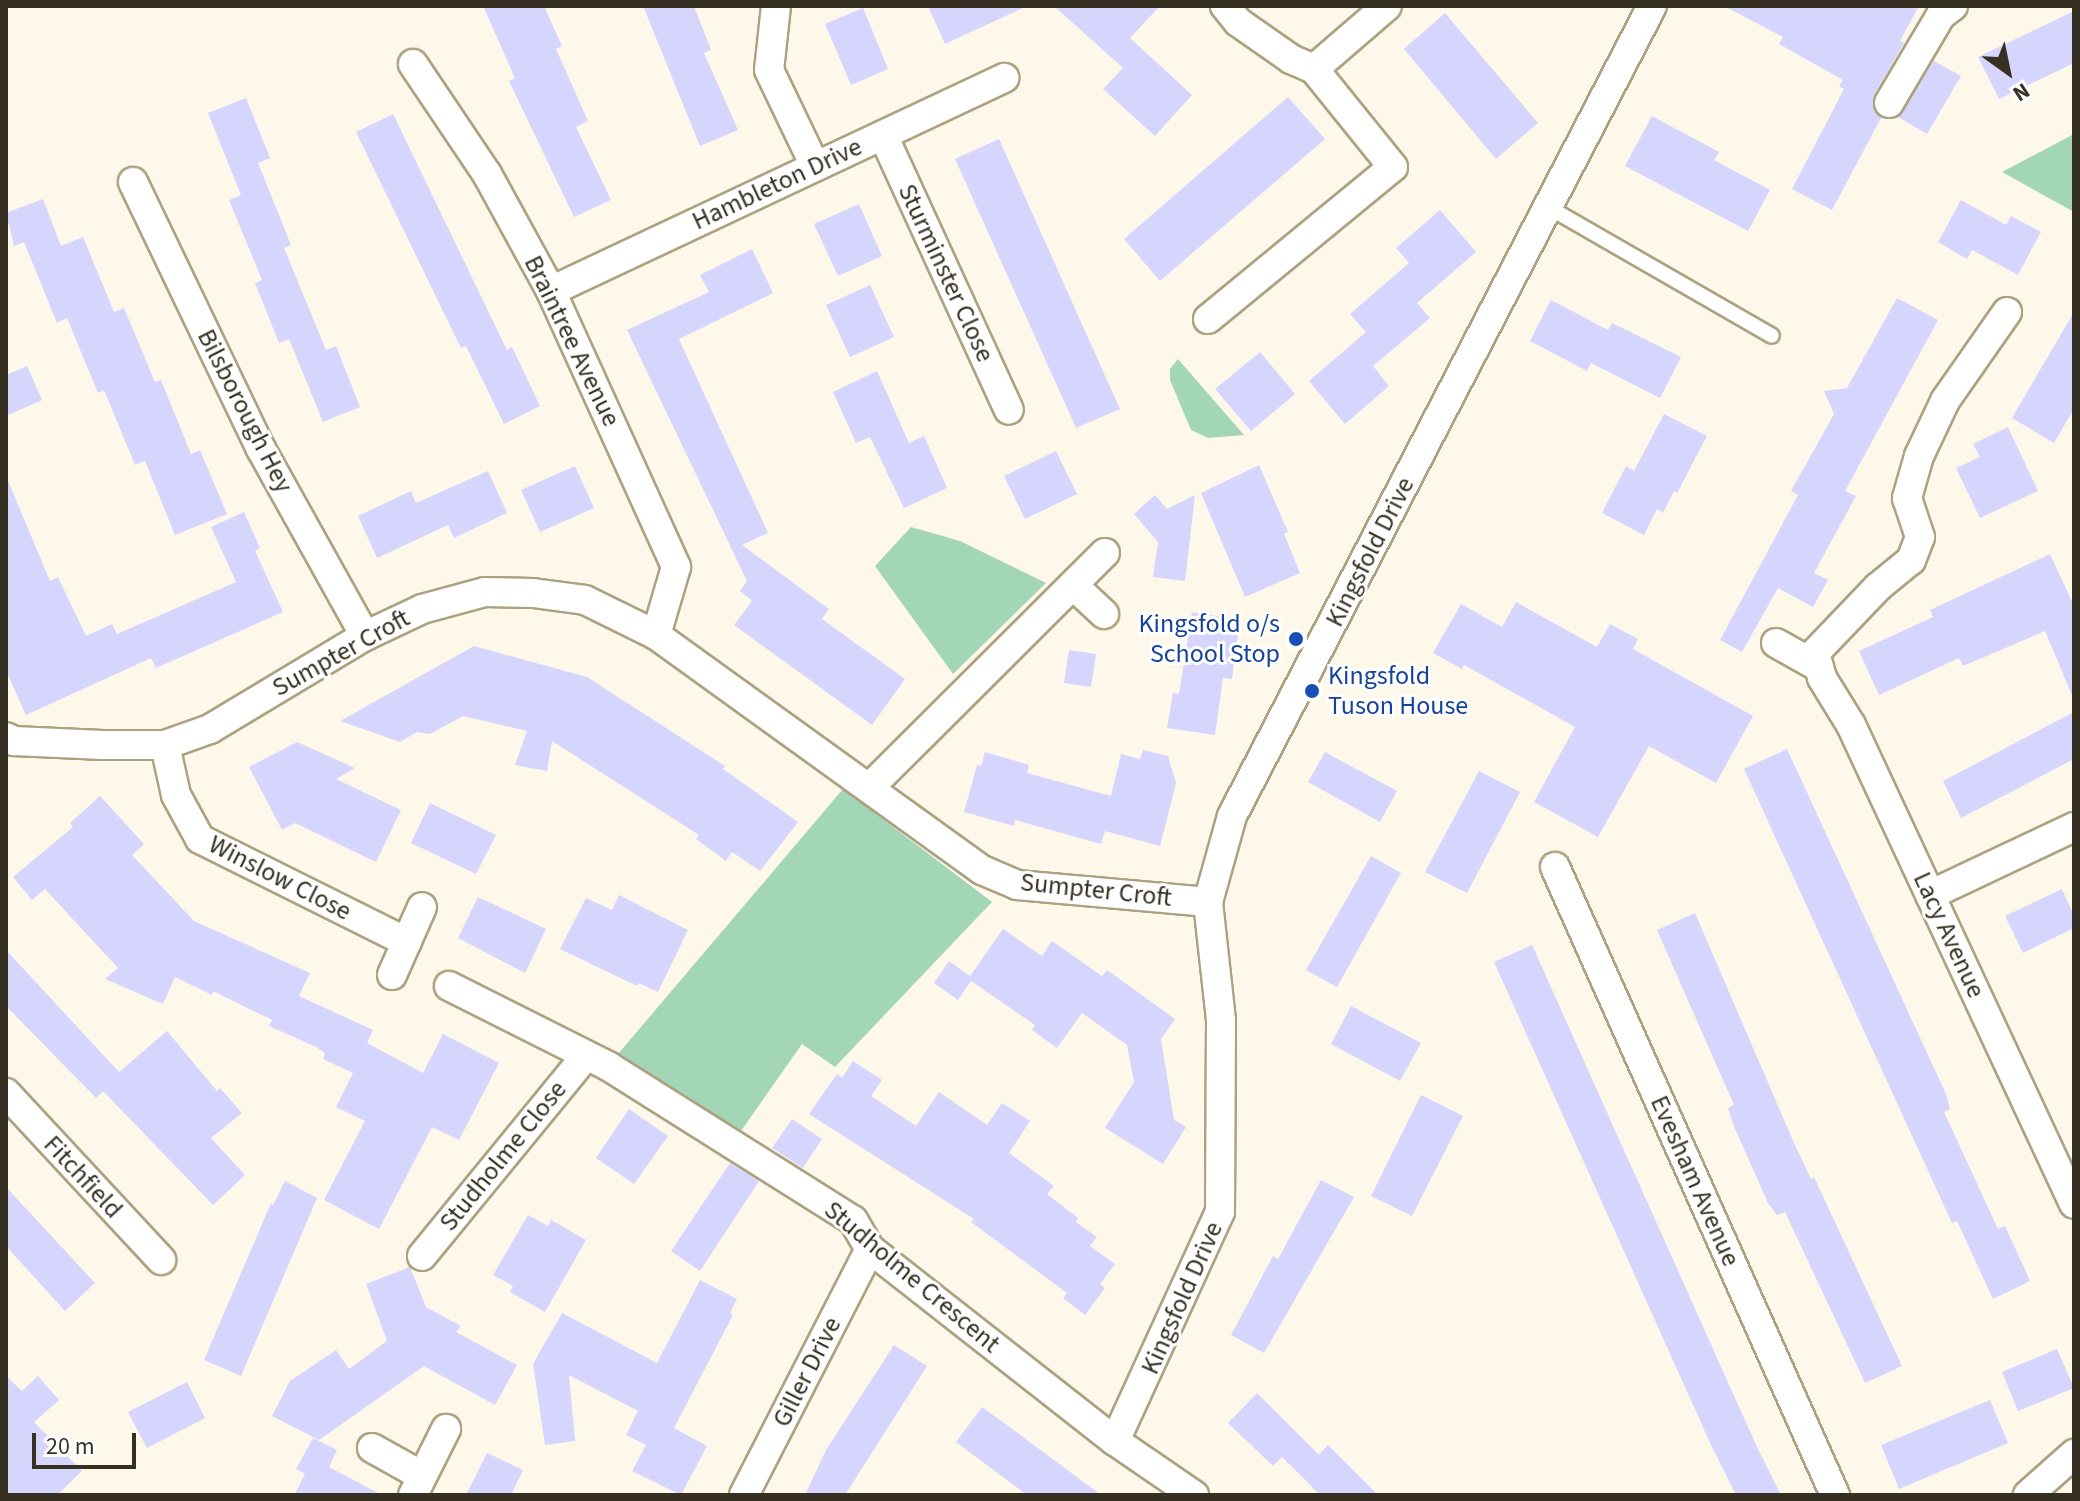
<!DOCTYPE html>
<html>
<head>
<meta charset="utf-8">
<style>
  body { margin:0 }
  #map { position:relative; width:2080px; height:1501px; overflow:hidden; background:#fdf8ea; font-family:"Source Sans 3",sans-serif }
  div>[style] { position:absolute }
  .green>* { inset:0; background:#a3d6b6 }
  .building>* { inset:0; background:#d6d5fd }
  .roads { filter:drop-shadow(2px 0 #ada280) drop-shadow(-2px 0 #ada280) drop-shadow(0 2px #ada280) drop-shadow(0 -2px #ada280) }
  .lane>* { height:14px; margin:-7px; padding:0 7px; transform-origin:7px; border-radius:7px; background:#fff }
  .street>* { height:28px; margin:-14px; padding:0 14px; transform-origin:14px; border-radius:14px; background:#fff }
  .dots>* { width:22px; height:22px; translate:-50% -50%; box-sizing:border-box; border:4px solid #fff; border-radius:50% }
  span { translate:-50% -50%; white-space:nowrap; text-align:center; line-height:1.15; -webkit-text-stroke:6px #fff; paint-order:stroke }
  .street-label { font-size:26px; color:#353022 }
  .transit-label { font-size:26px; color:#164399 }
  .right { translate:-100% -50%; text-align:right }
  .left { translate:0 -50%; text-align:left }
  .frame { position:absolute; inset:0; border:8px solid #353022; pointer-events:none }
  .north { position:absolute; left:1968px; top:32px; width:80px; height:80px; -webkit-text-stroke:6px #fff; paint-order:stroke; rotate:147deg; font-size:22px; font-weight:700; line-height:32px; text-align:center; color:#353022 }
  .north::after { content:''; display:block; margin:auto; width:28px; height:36px; background:#353022; clip-path:polygon(50% 0,100% 100%,50% 72%,0 100%) }
  .scale { position:absolute; left:32px; top:1433px; width:104px; height:36px; box-sizing:border-box; border:4px solid #353022; border-top:0; padding-left:10px; font-size:24px; line-height:28px; white-space:nowrap; color:#353022; -webkit-text-stroke:6px #fff; paint-order:stroke }
</style>
</head>
<body>
<div id="map">
  <div class="green">
    <i style="clip-path:polygon(2074px 134px,2074px 212px,2002px 172px)"></i>
    <i style="clip-path:polygon(1178px 359px,1244px 435px,1208px 438px,1191px 430px,1170px 380px,1170px 369px)"></i>
    <i style="clip-path:polygon(911px 527px,960px 541px,1046px 583px,953px 674px,875px 566px)"></i>
    <i style="clip-path:polygon(843px 789px,992px 902px,835px 1067px,802px 1044px,741px 1131px,618px 1054px)"></i>
  </div>
  <div class="building">
    <i style="clip-path:polygon(483px 6px,544px 6px,562px 46px,556px 49px,588px 121px,576px 127px,611px 200px,574px 217px,509px 81px,515px 78px)"></i>
    <i style="clip-path:polygon(643px 6px,694px 6px,711px 50px,704px 53px,738px 130px,700px 146px)"></i>
    <i style="clip-path:polygon(928px 6px,1027px 6px,945px 44px)"></i>
    <i style="clip-path:polygon(1054px 6px,1160px 6px,1130px 38px,1192px 95px,1155px 136px,1103px 89px,1123px 68px)"></i>
    <i style="clip-path:polygon(1724px 6px,1919px 6px,1900px 41px,1904px 43px,1874px 95px,1874px 111px,1881px 118px,1832px 210px,1792px 189px,1844px 89px,1839px 86px,1843px 80px,1779px 44px,1783px 37px)"></i>
    <i style="clip-path:polygon(863px 8px,888px 69px,851px 85px,825px 24px)"></i>
    <i style="clip-path:polygon(2074px 11px,2074px 63px,1999px 99px,1978px 57px)"></i>
    <i style="clip-path:polygon(1445px 13px,1538px 123px,1496px 159px,1404px 49px)"></i>
    <i style="clip-path:polygon(1934px 61px,1961px 76px,1927px 134px,1898px 117px)"></i>
    <i style="clip-path:polygon(1288px 97px,1325px 139px,1160px 281px,1124px 239px)"></i>
    <i style="clip-path:polygon(246px 98px,270px 158px,258px 163px,291px 245px,284px 248px,326px 350px,336px 346px,360px 407px,323px 422px,289px 339px,279px 343px,255px 283px,262px 280px,229px 200px,241px 195px,208px 113px)"></i>
    <i style="clip-path:polygon(393px 114px,507px 350px,512px 347px,540px 406px,504px 424px,466px 346px,461px 348px,356px 132px)"></i>
    <i style="clip-path:polygon(1652px 116px,1719px 152px,1714px 160px,1770px 190px,1748px 231px,1625px 166px)"></i>
    <i style="clip-path:polygon(999px 139px,1120px 409px,1076px 428px,955px 159px)"></i>
    <i style="clip-path:polygon(43px 199px,61px 246px,83px 237px,114px 312px,124px 308px,155px 382px,161px 380px,191px 454px,200px 450px,227px 514px,175px 535px,145px 461px,135px 465px,104px 390px,98px 393px,67px 318px,57px 323px,24px 242px,14px 246px,6px 213px)"></i>
    <i style="clip-path:polygon(1961px 200px,2006px 225px,2011px 216px,2041px 232px,2018px 275px,1972px 250px,1967px 259px,1938px 242px)"></i>
    <i style="clip-path:polygon(859px 204px,882px 256px,838px 276px,814px 224px)"></i>
    <i style="clip-path:polygon(1440px 210px,1476px 252px,1417px 303px,1430px 318px,1373px 366px,1389px 386px,1345px 424px,1309px 381px,1366px 332px,1350px 314px,1409px 263px,1396px 248px)"></i>
    <i style="clip-path:polygon(752px 249px,773px 293px,679px 339px,768px 533px,742px 545px,829px 609px,822px 619px,905px 679px,872px 725px,734px 625px,752px 601px,740px 591px,747px 581px,627px 330px,709px 292px,700px 275px)"></i>
    <i style="clip-path:polygon(870px 285px,894px 337px,850px 357px,826px 305px)"></i>
    <i style="clip-path:polygon(1897px 298px,1938px 320px,1845px 491px,1856px 496px,1814px 573px,1828px 580px,1813px 607px,1778px 588px,1742px 652px,1720px 640px,1798px 495px,1791px 491px,1834px 414px,1824px 391px,1847px 388px)"></i>
    <i style="clip-path:polygon(1551px 300px,1608px 330px,1612px 323px,1681px 357px,1660px 398px,1591px 363px,1587px 371px,1530px 341px)"></i>
    <i style="clip-path:polygon(2074px 312px,2074px 409px,2054px 443px,2012px 418px)"></i>
    <i style="clip-path:polygon(1260px 352px,1295px 394px,1251px 431px,1215px 389px)"></i>
    <i style="clip-path:polygon(27px 366px,42px 400px,6px 416px,6px 375px)"></i>
    <i style="clip-path:polygon(877px 371px,909px 443px,924px 436px,947px 488px,904px 508px,870px 437px,856px 443px,833px 392px)"></i>
    <i style="clip-path:polygon(1664px 414px,1707px 436px,1677px 493px,1674px 491px,1663px 513px,1657px 509px,1644px 535px,1602px 513px,1626px 466px,1634px 471px)"></i>
    <i style="clip-path:polygon(2008px 427px,2038px 491px,1980px 518px,1956px 468px,1980px 457px,1973px 444px)"></i>
    <i style="clip-path:polygon(1056px 451px,1077px 494px,1025px 519px,1004px 476px)"></i>
    <i style="clip-path:polygon(1259px 465px,1288px 532px,1284px 534px,1300px 573px,1245px 597px,1201px 493px)"></i>
    <i style="clip-path:polygon(575px 466px,594px 508px,540px 532px,521px 490px)"></i>
    <i style="clip-path:polygon(488px 471px,507px 513px,454px 538px,448px 525px,377px 558px,358px 516px,411px 491px,416px 503px)"></i>
    <i style="clip-path:polygon(6px 476px,50px 581px,58px 577px,86px 636px,112px 624px,117px 634px,236px 582px,211px 527px,244px 512px,260px 548px,255px 551px,283px 612px,156px 668px,151px 658px,26px 715px,6px 671px)"></i>
    <i style="clip-path:polygon(1155px 495px,1167px 509px,1195px 495px,1185px 581px,1153px 577px,1158px 542px,1134px 514px)"></i>
    <i style="clip-path:polygon(2050px 554px,2074px 606px,2074px 700px,2045px 631px,1963px 666px,1959px 658px,1879px 695px,1859px 651px,1933px 617px,1930px 610px)"></i>
    <i style="clip-path:polygon(1516px 602px,1597px 647px,1610px 624px,1638px 639px,1633px 649px,1753px 716px,1716px 783px,1649px 746px,1598px 837px,1534px 802px,1575px 727px,1464px 665px,1462px 669px,1433px 653px,1461px 604px,1502px 627px)"></i>
    <i style="clip-path:polygon(1192px 612px,1240px 620px,1232px 679px,1223px 678px,1215px 735px,1167px 728px,1173px 693px,1179px 694px)"></i>
    <i style="clip-path:polygon(474px 646px,587px 677px,725px 766px,723px 769px,798px 822px,760px 871px,732px 852px,726px 861px,696px 839px,699px 835px,552px 741px,547px 771px,515px 765px,527px 731px,463px 716px,430px 734px,417px 732px,400px 742px,340px 721px)"></i>
    <i style="clip-path:polygon(1069px 650px,1096px 654px,1091px 687px,1064px 683px)"></i>
    <i style="clip-path:polygon(2074px 712px,2074px 759px,1961px 818px,1943px 781px)"></i>
    <i style="clip-path:polygon(297px 742px,355px 768px,336px 779px,401px 810px,376px 862px,295px 823px,282px 830px,249px 767px)"></i>
    <i style="clip-path:polygon(1787px 749px,1946px 1094px,1950px 1109px,1944px 1112px,1998px 1229px,2005px 1226px,2030px 1281px,1993px 1299px,1957px 1221px,1952px 1223px,1744px 769px)"></i>
    <i style="clip-path:polygon(1143px 750px,1168px 756px,1176px 783px,1160px 846px,1105px 831px,1101px 844px,1015px 820px,1014px 826px,964px 812px,977px 765px,981px 766px,985px 752px,1029px 765px,1027px 773px,1111px 796px,1121px 754px,1140px 759px)"></i>
    <i style="clip-path:polygon(1325px 752px,1397px 791px,1380px 822px,1308px 782px)"></i>
    <i style="clip-path:polygon(1479px 771px,1520px 792px,1467px 893px,1425px 872px)"></i>
    <i style="clip-path:polygon(100px 796px,144px 844px,132px 855px,194px 921px,310px 973px,299px 996px,373px 1030px,367px 1043px,423px 1073px,443px 1034px,499px 1063px,459px 1140px,432px 1127px,379px 1229px,324px 1200px,365px 1121px,336px 1107px,353px 1073px,323px 1059px,325px 1053px,316px 1047px,269px 1026px,272px 1020px,213px 991px,212px 995px,175px 977px,163px 1004px,105px 979px,118px 968px,45px 889px,32px 900px,13px 877px,73px 827px,70px 823px)"></i>
    <i style="clip-path:polygon(430px 803px,496px 835px,476px 874px,411px 843px)"></i>
    <i style="clip-path:polygon(1371px 856px,1401px 873px,1337px 987px,1306px 970px)"></i>
    <i style="clip-path:polygon(2062px 889px,2074px 916px,2074px 928px,2023px 953px,2005px 916px)"></i>
    <i style="clip-path:polygon(619px 895px,688px 930px,658px 992px,639px 983px,637px 986px,560px 949px,586px 898px,612px 910px)"></i>
    <i style="clip-path:polygon(478px 897px,546px 929px,525px 973px,458px 938px)"></i>
    <i style="clip-path:polygon(1695px 913px,1794px 1143px,1811px 1179px,1814px 1177px,1902px 1366px,1865px 1383px,1785px 1212px,1777px 1215px,1768px 1203px,1733px 1124px,1728px 1108px,1734px 1105px,1657px 930px)"></i>
    <i style="clip-path:polygon(1003px 929px,1042px 956px,1052px 941px,1102px 976px,1107px 970px,1175px 1019px,1161px 1039px,1174px 1120px,1186px 1127px,1163px 1164px,1105px 1128px,1134px 1082px,1127px 1045px,1082px 1013px,1057px 1048px,1032px 1030px,1035px 1025px,971px 981px,958px 1000px,934px 983px,949px 961px,970px 976px)"></i>
    <i style="clip-path:polygon(1532px 945px,1757px 1447px,1781px 1495px,1736px 1495px,1711px 1445px,1494px 962px)"></i>
    <i style="clip-path:polygon(6px 950px,119px 1072px,167px 1031px,217px 1091px,220px 1088px,242px 1113px,211px 1138px,245px 1175px,213px 1205px,103px 1091px,96px 1098px,6px 1006px)"></i>
    <i style="clip-path:polygon(1351px 1006px,1421px 1043px,1400px 1081px,1331px 1044px)"></i>
    <i style="clip-path:polygon(853px 1061px,882px 1080px,871px 1096px,916px 1126px,939px 1092px,987px 1125px,1002px 1103px,1030px 1121px,1009px 1153px,1054px 1186px,1047px 1194px,1078px 1218px,1076px 1222px,1097px 1237px,1090px 1246px,1115px 1264px,1100px 1284px,1105px 1288px,1085px 1315px,1063px 1298px,1067px 1293px,971px 1222px,974px 1219px,809px 1114px,837px 1074px,842px 1078px)"></i>
    <i style="clip-path:polygon(1421px 1095px,1463px 1116px,1412px 1216px,1371px 1196px)"></i>
    <i style="clip-path:polygon(629px 1109px,668px 1136px,634px 1184px,596px 1158px)"></i>
    <i style="clip-path:polygon(792px 1119px,822px 1139px,803px 1168px,772px 1148px)"></i>
    <i style="clip-path:polygon(730px 1163px,759px 1181px,700px 1271px,671px 1251px)"></i>
    <i style="clip-path:polygon(1321px 1180px,1354px 1197px,1264px 1353px,1231px 1335px,1273px 1256px,1278px 1259px)"></i>
    <i style="clip-path:polygon(285px 1181px,317px 1198px,241px 1376px,204px 1360px,271px 1203px,273px 1205px)"></i>
    <i style="clip-path:polygon(6px 1187px,95px 1283px,65px 1311px,6px 1246px)"></i>
    <i style="clip-path:polygon(528px 1215px,548px 1226px,551px 1220px,586px 1240px,545px 1312px,510px 1292px,513px 1286px,493px 1275px)"></i>
    <i style="clip-path:polygon(410px 1267px,426px 1307px,461px 1326px,456px 1332px,517px 1365px,495px 1405px,424px 1366px,319px 1440px,272px 1416px,290px 1381px,336px 1350px,349px 1369px,387px 1341px,366px 1284px)"></i>
    <i style="clip-path:polygon(700px 1280px,737px 1299px,730px 1313px,733px 1315px,674px 1428px,707px 1446px,681px 1495px,632px 1471px,646px 1445px,626px 1435px,638px 1411px,569px 1375px,575px 1441px,545px 1445px,533px 1364px,562px 1313px,657px 1363px)"></i>
    <i style="clip-path:polygon(894px 1345px,927px 1366px,845px 1495px,805px 1495px,826px 1450px)"></i>
    <i style="clip-path:polygon(2057px 1349px,2074px 1388px,2018px 1411px,2002px 1372px)"></i>
    <i style="clip-path:polygon(6px 1376px,22px 1391px,38px 1376px,59px 1400px,34px 1422px,82px 1471px,57px 1495px,6px 1495px)"></i>
    <i style="clip-path:polygon(187px 1382px,205px 1418px,147px 1448px,128px 1412px)"></i>
    <i style="clip-path:polygon(1257px 1393px,1319px 1455px,1328px 1445px,1378px 1495px,1320px 1495px,1282px 1457px,1273px 1466px,1228px 1423px)"></i>
    <i style="clip-path:polygon(1990px 1400px,2008px 1443px,1899px 1489px,1881px 1445px)"></i>
    <i style="clip-path:polygon(982px 1407px,1011px 1428px,1101px 1495px,1027px 1495px,956px 1442px)"></i>
    <i style="clip-path:polygon(313px 1438px,337px 1450px,329px 1467px,382px 1495px,294px 1495px,305px 1474px,296px 1469px)"></i>
    <i style="clip-path:polygon(487px 1453px,523px 1470px,511px 1495px,466px 1495px)"></i>
  </div>
  <div class="roads">
    <div class="lane">
      <i style="left:1548px;top:207px;width:258px;rotate:29.9deg"></i>
    </div>
    <div class="street">
      <i style="left:776px;top:6px;width:64px;rotate:96.2deg"></i>
      <i style="left:769px;top:70px;width:104px;rotate:64.4deg"></i>
      <i style="left:413px;top:64px;width:133px;rotate:56.1deg"></i>
      <i style="left:487px;top:174px;width:133px;rotate:61.3deg"></i>
      <i style="left:551px;top:291px;width:303px;rotate:65.6deg"></i>
      <i style="left:676px;top:567px;width:71px;rotate:106.4deg"></i>
      <i style="left:1314px;top:69px;width:96px;rotate:-40.8deg"></i>
      <i style="left:1889px;top:103px;width:102px;rotate:-59.4deg"></i>
      <i style="left:1941px;top:15px;width:15px;rotate:-37deg"></i>
      <i style="left:883px;top:135px;width:302px;rotate:65.4deg"></i>
      <i style="left:133px;top:182px;width:296px;rotate:64.4deg"></i>
      <i style="left:261px;top:449px;width:214px;rotate:60.9deg"></i>
      <i style="left:551px;top:291px;width:501px;rotate:-25.18deg"></i>
      <i style="left:2007px;top:312px;width:108px;rotate:124.9deg"></i>
      <i style="left:1945px;top:401px;width:61px;rotate:115.3deg"></i>
      <i style="left:1919px;top:456px;width:44px;rotate:105.9deg"></i>
      <i style="left:1907px;top:498px;width:41px;rotate:71.6deg"></i>
      <i style="left:1920px;top:537px;width:25px;rotate:111deg"></i>
      <i style="left:1911px;top:560px;width:43px;rotate:140.7deg"></i>
      <i style="left:1878px;top:587px;width:91px;rotate:133.7deg"></i>
      <i style="left:1815px;top:653px;width:26px;rotate:74deg"></i>
      <i style="left:1822px;top:678px;width:55px;rotate:58.3deg"></i>
      <i style="left:1851px;top:725px;width:528px;rotate:65.04deg"></i>
      <i style="left:1208px;top:319px;width:239px;rotate:-39.4deg"></i>
      <i style="left:1393px;top:167px;width:126px;rotate:-128.9deg"></i>
      <i style="left:1314px;top:69px;width:25px;rotate:-157deg"></i>
      <i style="left:1291px;top:59px;width:65px;rotate:-145.1deg"></i>
      <i style="left:1238px;top:22px;width:21px;rotate:-129deg"></i>
      <i style="left:1074px;top:586px;width:41px;rotate:43deg"></i>
      <i style="left:1776px;top:643px;width:49px;rotate:29.2deg"></i>
      <i style="left:6px;top:737px;width:9px;rotate:27deg"></i>
      <i style="left:14px;top:741px;width:89px;rotate:2.6deg"></i>
      <i style="left:103px;top:745px;width:62px"></i>
      <i style="left:165px;top:745px;width:48px;rotate:-19.6deg"></i>
      <i style="left:210px;top:729px;width:181px;rotate:-31deg"></i>
      <i style="left:365px;top:636px;width:63px;rotate:-25.3deg"></i>
      <i style="left:422px;top:609px;width:65px;rotate:-15.1deg"></i>
      <i style="left:485px;top:592px;width:48px;rotate:1.2deg"></i>
      <i style="left:533px;top:593px;width:52px;rotate:7.7deg"></i>
      <i style="left:585px;top:600px;width:79px;rotate:26.2deg"></i>
      <i style="left:656px;top:635px;width:402px;rotate:35.8deg"></i>
      <i style="left:982px;top:870px;width:38px;rotate:23deg"></i>
      <i style="left:1017px;top:885px;width:192px;rotate:5.1deg"></i>
      <i style="left:165px;top:745px;width:51px;rotate:77.6deg"></i>
      <i style="left:176px;top:795px;width:50px;rotate:61.4deg"></i>
      <i style="left:200px;top:839px;width:231px;rotate:26.5deg"></i>
      <i style="left:869px;top:788px;width:333px;rotate:-44.9deg"></i>
      <i style="left:1555px;top:867px;width:688px;rotate:65.97deg"></i>
      <i style="left:1930px;top:895px;width:159px;rotate:-25.3deg"></i>
      <i style="left:392px;top:975px;width:74px;rotate:-66.2deg"></i>
      <i style="left:449px;top:986px;width:178px;rotate:26.7deg"></i>
      <i style="left:608px;top:1066px;width:289px;rotate:32.2deg"></i>
      <i style="left:853px;top:1220px;width:34px;rotate:60deg"></i>
      <i style="left:870px;top:1249px;width:311px;rotate:38.1deg"></i>
      <i style="left:1115px;top:1441px;width:96px;rotate:34.4deg"></i>
      <i style="left:6px;top:1093px;width:228px;rotate:47.1deg"></i>
      <i style="left:422px;top:1256px;width:257px;rotate:-50.7deg"></i>
      <i style="left:1115px;top:1441px;width:252px;rotate:-65.4deg"></i>
      <i style="left:1220px;top:1212px;width:192px;rotate:-89.7deg"></i>
      <i style="left:1221px;top:1020px;width:119px;rotate:-96.3deg"></i>
      <i style="left:1208px;top:902px;width:89px;rotate:-74.4deg"></i>
      <i style="left:1232px;top:816px;width:912px;rotate:-62.59deg"></i>
      <i style="left:372px;top:1448px;width:57px;rotate:29.2deg"></i>
      <i style="left:413px;top:1495px;width:74px;rotate:-63.4deg"></i>
      <i style="left:744px;top:1495px;width:276px;rotate:-62.9deg"></i>
      <i style="left:2028px;top:1495px;width:62px;rotate:-41.7deg"></i>
    </div>
  </div>
  <div class="dots">
    <i style="left:1296px;top:639px;background:#1a4fb4"></i>
    <i style="left:1312px;top:691px;background:#1a4fb4"></i>
  </div>
  <div class="street-label">
    <span style="left:777px;top:184px;rotate:-25deg">Hambleton Drive</span>
    <span style="left:946px;top:273px;rotate:65deg">Sturminster Close</span>
    <span style="left:572px;top:341px;rotate:64deg">Braintree Avenue</span>
    <span style="left:245px;top:411px;rotate:63deg">Bilsborough Hey</span>
    <span style="left:1370px;top:552px;rotate:-63deg">Kingsfold Drive</span>
    <span style="left:341px;top:653px;rotate:-29deg">Sumpter Croft</span>
    <span style="left:280px;top:878px;rotate:27deg">Winslow Close</span>
    <span style="left:1096px;top:890px;rotate:6deg">Sumpter Croft</span>
    <span style="left:1949px;top:935px;rotate:65deg">Lacy Avenue</span>
    <span style="left:503px;top:1156px;rotate:-51deg">Studholme Close</span>
    <span style="left:83px;top:1177px;rotate:47deg">Fitchfield</span>
    <span style="left:1695px;top:1181px;rotate:66deg">Evesham Avenue</span>
    <span style="left:912px;top:1277px;rotate:40deg">Studholme Crescent</span>
    <span style="left:1182px;top:1298px;rotate:-66deg">Kingsfold Drive</span>
    <span style="left:807px;top:1372px;rotate:-63deg">Giller Drive</span>
  </div>
  <div class="transit-label">
    <span class="right" style="left:1280px;top:639px">Kingsfold o/s<br>School Stop</span>
    <span class="left" style="left:1328px;top:691px">Kingsfold<br>Tuson House</span>
  </div>
  <div class="frame"></div>
  <div class="north">N</div>
  <div class="scale">20 m</div>
</div>
</body>
</html>
